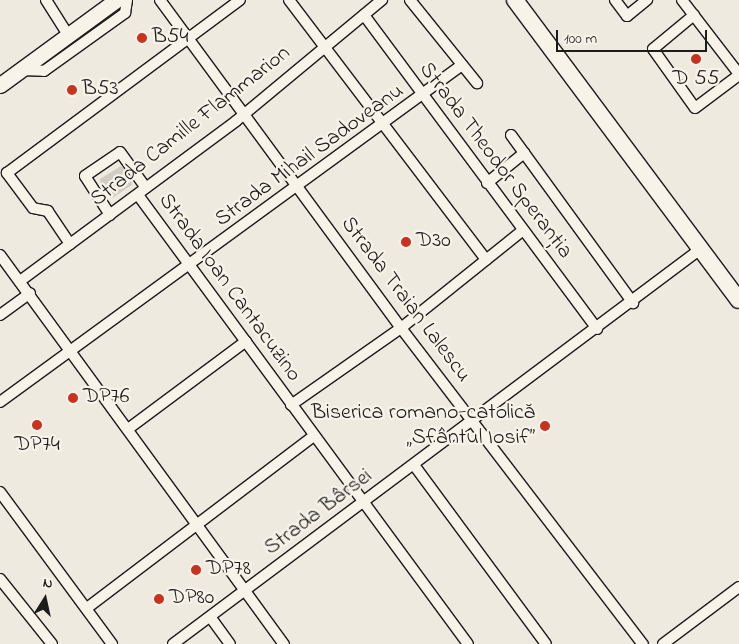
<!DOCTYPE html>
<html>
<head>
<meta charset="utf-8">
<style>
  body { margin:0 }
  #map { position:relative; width:739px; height:644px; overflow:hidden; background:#eeeae0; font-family:"Indie Flower",sans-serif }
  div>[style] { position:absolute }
  .green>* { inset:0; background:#cfccc3 }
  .roads { filter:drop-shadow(1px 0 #1c1c1c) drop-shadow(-1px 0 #1c1c1c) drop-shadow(0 1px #1c1c1c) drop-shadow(0 -1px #1c1c1c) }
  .street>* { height:10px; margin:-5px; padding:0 5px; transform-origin:5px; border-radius:5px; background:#f7f3e8 }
  .secondary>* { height:15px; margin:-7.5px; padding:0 7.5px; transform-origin:7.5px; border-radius:7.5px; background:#f7f3e8 }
  .primary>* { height:16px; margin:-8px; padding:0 8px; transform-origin:8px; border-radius:8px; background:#f7f3e8 }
  .dots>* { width:14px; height:14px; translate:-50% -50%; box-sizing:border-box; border:2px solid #f7f3e8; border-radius:50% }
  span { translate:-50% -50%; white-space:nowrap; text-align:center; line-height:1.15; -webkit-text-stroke:4.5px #f7f3e8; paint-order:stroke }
  .poi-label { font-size:22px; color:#1c1c1c }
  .left { translate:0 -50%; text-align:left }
  .right { translate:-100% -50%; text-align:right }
  .street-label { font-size:22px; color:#1c1c1c }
  .north { position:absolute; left:20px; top:574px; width:50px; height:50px; -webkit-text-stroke:4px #f7f3e8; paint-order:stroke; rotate:10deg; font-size:14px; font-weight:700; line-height:20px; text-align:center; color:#1c1c1c }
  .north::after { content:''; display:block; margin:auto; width:18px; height:22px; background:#1c1c1c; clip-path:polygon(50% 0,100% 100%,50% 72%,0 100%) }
  .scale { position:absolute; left:556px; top:30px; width:151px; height:22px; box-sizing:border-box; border:2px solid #1c1c1c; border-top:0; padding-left:6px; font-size:15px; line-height:18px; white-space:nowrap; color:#1c1c1c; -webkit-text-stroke:4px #f7f3e8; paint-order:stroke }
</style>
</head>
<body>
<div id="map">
  <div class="green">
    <i style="clip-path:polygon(121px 166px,131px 173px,132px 185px,112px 198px,102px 192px,100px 179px)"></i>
  </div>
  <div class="roads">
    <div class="street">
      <i style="left:46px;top:0;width:41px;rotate:57.8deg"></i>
      <i style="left:160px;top:0;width:407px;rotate:53.7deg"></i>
      <i style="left:401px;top:328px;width:398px;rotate:52.6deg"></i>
      <i style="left:289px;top:0;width:326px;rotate:52.8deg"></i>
      <i style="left:410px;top:0;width:107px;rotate:51.1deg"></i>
      <i style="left:615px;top:0;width:20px;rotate:53deg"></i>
      <i style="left:627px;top:16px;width:26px;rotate:-39deg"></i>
      <i style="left:682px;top:0;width:93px;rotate:52.4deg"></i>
      <i style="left:364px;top:15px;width:391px;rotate:53.4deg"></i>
      <i style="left:694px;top:15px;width:53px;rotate:140.3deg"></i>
      <i style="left:653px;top:49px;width:72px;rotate:54.6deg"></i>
      <i style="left:695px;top:108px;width:55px;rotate:-36.9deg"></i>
      <i style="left:20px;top:70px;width:24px;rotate:2deg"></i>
      <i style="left:44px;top:71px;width:100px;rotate:-35.6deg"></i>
      <i style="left:125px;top:13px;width:13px;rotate:-81deg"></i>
      <i style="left:511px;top:135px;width:208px;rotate:54deg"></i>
      <i style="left:487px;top:183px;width:48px;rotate:-39deg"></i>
      <i style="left:138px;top:195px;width:557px;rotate:53.69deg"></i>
      <i style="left:110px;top:215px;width:46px;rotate:-122.7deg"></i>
      <i style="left:85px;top:176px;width:42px;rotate:-34.4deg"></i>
      <i style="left:120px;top:152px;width:44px;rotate:54.2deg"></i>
      <i style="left:70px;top:244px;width:40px;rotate:-124deg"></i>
      <i style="left:48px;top:211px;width:15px;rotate:-169deg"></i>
      <i style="left:33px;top:208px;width:44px;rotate:-126.6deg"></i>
      <i style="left:7px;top:173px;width:290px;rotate:-36.6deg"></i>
      <i style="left:0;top:255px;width:482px;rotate:53.9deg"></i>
      <i style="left:20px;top:281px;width:269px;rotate:-36.5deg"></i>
      <i style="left:236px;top:121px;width:190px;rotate:-39.7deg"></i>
      <i style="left:0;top:315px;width:37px;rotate:-36deg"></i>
      <i style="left:0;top:402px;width:572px;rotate:-36.11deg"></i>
      <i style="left:291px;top:405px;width:134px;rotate:-35deg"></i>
      <i style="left:401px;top:328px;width:155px;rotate:-38.7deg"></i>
      <i style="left:128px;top:429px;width:147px;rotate:-36.7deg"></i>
      <i style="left:414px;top:465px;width:222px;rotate:53.6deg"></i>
      <i style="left:0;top:492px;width:189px;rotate:53.6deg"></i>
      <i style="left:0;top:579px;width:83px;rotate:51.3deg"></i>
      <i style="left:87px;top:608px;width:285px;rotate:-37.2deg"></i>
      <i style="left:211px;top:618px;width:32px;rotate:54deg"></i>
      <i style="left:173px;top:644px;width:661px;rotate:-36.82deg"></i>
      <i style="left:663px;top:644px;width:95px;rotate:-36.9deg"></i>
    </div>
    <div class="secondary">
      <i style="left:0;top:85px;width:144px;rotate:-36.2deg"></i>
    </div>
    <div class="primary">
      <i style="left:515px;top:0;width:374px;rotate:53.3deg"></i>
    </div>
  </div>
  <div class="dots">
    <i style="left:142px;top:38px;background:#c8321e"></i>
    <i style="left:696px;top:59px;background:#c8321e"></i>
    <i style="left:72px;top:90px;background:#c8321e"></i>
    <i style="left:406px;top:242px;background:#c8321e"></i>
    <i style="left:73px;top:398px;background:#c8321e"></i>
    <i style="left:37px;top:425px;background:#c8321e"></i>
    <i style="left:545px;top:426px;background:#c8321e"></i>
    <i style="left:196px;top:570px;background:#c8321e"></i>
    <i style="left:159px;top:599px;background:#c8321e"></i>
  </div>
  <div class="poi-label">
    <span class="left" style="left:152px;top:38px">B54</span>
    <span style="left:696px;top:80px">D 55</span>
    <span class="left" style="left:82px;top:90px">B53</span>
    <span class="left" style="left:416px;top:242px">D30</span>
    <span class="left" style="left:83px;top:398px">DP76</span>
    <span class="right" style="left:535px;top:426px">Biserica romano-catolică<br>„Sfântul Iosif”</span>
    <span style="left:37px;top:446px">DP74</span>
    <span class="left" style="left:206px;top:570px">DP78</span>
    <span class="left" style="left:169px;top:599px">DP80</span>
  </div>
  <div class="street-label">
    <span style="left:191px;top:127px;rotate:-38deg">Strada Camille Flammarion</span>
    <span style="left:310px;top:156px;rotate:-36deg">Strada Mihail Sadoveanu</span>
    <span style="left:495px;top:161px;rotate:53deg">Strada Theodor Speranția</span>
    <span style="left:229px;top:288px;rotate:54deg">Strada Ioan Cantacuzino</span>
    <span style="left:405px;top:300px;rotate:53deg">Strada Traian Lalescu</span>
    <span style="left:319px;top:513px;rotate:-37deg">Strada Bârsei</span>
  </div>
  <div class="north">N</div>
  <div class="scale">100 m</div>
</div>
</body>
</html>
